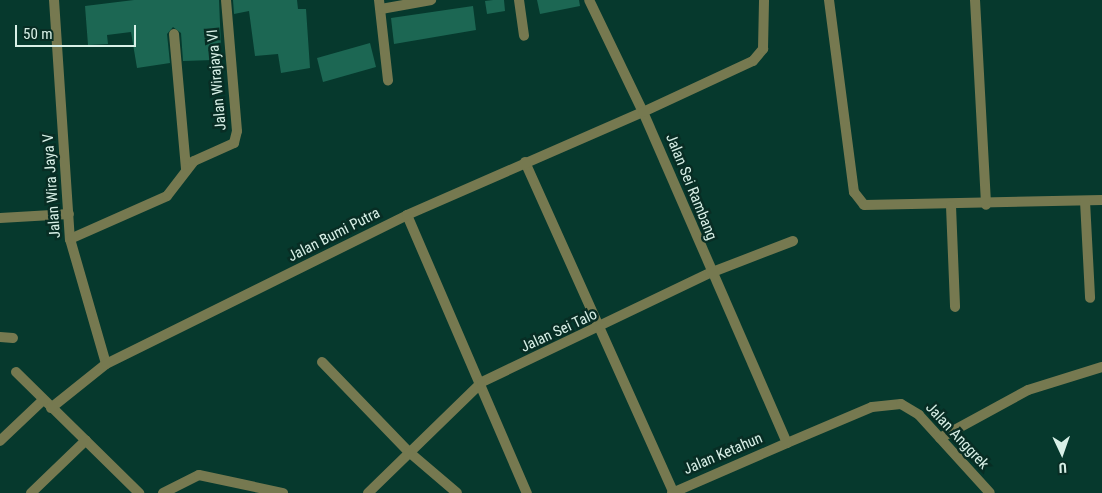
<!DOCTYPE html>
<html>
<head>
<meta charset="utf-8">
<style>
  body { margin:0 }
  #map { position:relative; width:1102px; height:493px; overflow:hidden; background:#06392d; font-family:"Roboto Condensed",sans-serif }
  div>[style] { position:absolute }
  .building>* { inset:0; background:#1c6753 }
  .minor>* { height:10px; margin:-5px; padding:0 5px; transform-origin:5px; border-radius:5px; background:#767950 }
  .tertiary>* { height:10px; margin:-5px; padding:0 5px; transform-origin:5px; border-radius:5px; background:#767950 }
  span { translate:-50% -50%; white-space:nowrap; text-align:center; line-height:1.15; -webkit-text-stroke:5px #082d24; paint-order:stroke }
  .street-label { font-size:15px; color:#d8f0e7 }
  .north { position:absolute; left:1037px; top:428px; width:50px; height:50px; -webkit-text-stroke:4px #082d24; paint-order:stroke; rotate:177deg; font-size:14px; font-weight:700; line-height:20px; text-align:center; color:#d8f0e7 }
  .north::after { content:''; display:block; margin:auto; width:18px; height:22px; background:#d8f0e7; clip-path:polygon(50% 0,100% 100%,50% 72%,0 100%) }
  .scale { position:absolute; left:15px; top:25px; width:121px; height:22px; box-sizing:border-box; border:2px solid #d8f0e7; border-top:0; padding-left:6px; font-size:15px; line-height:18px; white-space:nowrap; color:#d8f0e7; -webkit-text-stroke:4px #082d24; paint-order:stroke }
</style>
</head>
<body>
<div id="map">
  <div class="building">
    <i style="clip-path:polygon(134px 0,219px 0,221px 47px,212px 47px,213px 60px,183px 61px,181px 33px,173px 27px,167px 34px,170px 63px,137px 68px,131px 32px,107px 35px,108px 44px,88px 45px,85px 6px)"></i>
    <i style="clip-path:polygon(233px 0,297px 0,298px 9px,306px 9px,310px 68px,281px 73px,278px 54px,255px 56px,249px 11px,234px 14px)"></i>
    <i style="clip-path:polygon(493px 0,504px 0,505px 11px,487px 14px,485px 1px)"></i>
    <i style="clip-path:polygon(537px 0,579px 0,580px 6px,540px 14px)"></i>
    <i style="clip-path:polygon(473px 6px,476px 30px,394px 44px,391px 18px)"></i>
    <i style="clip-path:polygon(370px 43px,376px 67px,323px 82px,317px 58px)"></i>
  </div>
  <div class="minor">
    <i style="left:54px;top:0;width:240px;rotate:86.2deg"></i>
    <i style="left:70px;top:239px;width:130px;rotate:73.9deg"></i>
    <i style="left:379px;top:0;width:81px;rotate:83.6deg"></i>
    <i style="left:519px;top:0;width:36px;rotate:82deg"></i>
    <i style="left:829px;top:0;width:194px;rotate:82.6deg"></i>
    <i style="left:854px;top:192px;width:16px;rotate:52deg"></i>
    <i style="left:864px;top:205px;width:238px;rotate:-1.2deg"></i>
    <i style="left:975px;top:0;width:205px;rotate:86.9deg"></i>
    <i style="left:381px;top:9px;width:51px;rotate:-10.2deg"></i>
    <i style="left:174px;top:34px;width:136px;rotate:84.9deg"></i>
    <i style="left:525px;top:162px;width:362px;rotate:65.8deg"></i>
    <i style="left:1085px;top:201px;width:97px;rotate:87deg"></i>
    <i style="left:951px;top:206px;width:101px;rotate:87.7deg"></i>
    <i style="left:407px;top:215px;width:303px;rotate:66.7deg"></i>
    <i style="left:0;top:218px;width:69px;rotate:-3.3deg"></i>
    <i style="left:70px;top:239px;width:106px;rotate:-23.9deg"></i>
    <i style="left:167px;top:196px;width:44px;rotate:-52.4deg"></i>
    <i style="left:194px;top:161px;width:44px;rotate:-24.2deg"></i>
    <i style="left:234px;top:143px;width:12px;rotate:-76deg"></i>
    <i style="left:237px;top:131px;width:131px;rotate:-94.8deg"></i>
    <i style="left:0;top:337px;width:13px;rotate:4deg"></i>
    <i style="left:322px;top:362px;width:125px;rotate:46deg"></i>
    <i style="left:409px;top:452px;width:63px;rotate:40.5deg"></i>
    <i style="left:16px;top:372px;width:173px;rotate:44.5deg"></i>
    <i style="left:51px;top:408px;width:70px;rotate:-38.7deg"></i>
    <i style="left:106px;top:364px;width:336px;rotate:-26.3deg"></i>
    <i style="left:407px;top:215px;width:257px;rotate:-23.6deg"></i>
    <i style="left:643px;top:112px;width:124px;rotate:-115.7deg"></i>
    <i style="left:940px;top:438px;width:100px;rotate:-28.6deg"></i>
    <i style="left:1028px;top:390px;width:77px;rotate:-17.3deg"></i>
    <i style="left:0;top:441px;width:59px;rotate:-43.6deg"></i>
    <i style="left:787px;top:443px;width:92px;rotate:-23deg"></i>
    <i style="left:872px;top:407px;width:29px;rotate:-6deg"></i>
    <i style="left:901px;top:404px;width:21px;rotate:31deg"></i>
    <i style="left:919px;top:415px;width:105px;rotate:47.7deg"></i>
    <i style="left:31px;top:493px;width:76px;rotate:-43.9deg"></i>
    <i style="left:163px;top:493px;width:40px;rotate:-26.6deg"></i>
    <i style="left:199px;top:475px;width:86px;rotate:12.1deg"></i>
    <i style="left:368px;top:493px;width:159px;rotate:-44.2deg"></i>
    <i style="left:482px;top:382px;width:253px;rotate:-25.6deg"></i>
    <i style="left:710px;top:273px;width:89px;rotate:-21.1deg"></i>
  </div>
  <div class="tertiary">
    <i style="left:672px;top:493px;width:125px;rotate:-23.5deg"></i>
    <i style="left:787px;top:443px;width:361px;rotate:-113.5deg"></i>
    <i style="left:643px;top:112px;width:121px;rotate:-24.9deg"></i>
    <i style="left:753px;top:61px;width:16px;rotate:-50deg"></i>
    <i style="left:763px;top:49px;width:49px;rotate:-88.8deg"></i>
  </div>
  <div class="street-label">
    <span style="left:217px;top:80px;rotate:-95deg">Jalan Wirajaya VI</span>
    <span style="left:52px;top:186px;rotate:-94deg">Jalan Wira Jaya V</span>
    <span style="left:691px;top:187px;rotate:68deg">Jalan Sei Rambang</span>
    <span style="left:334px;top:235px;rotate:-27deg">Jalan Bumi Putra</span>
    <span style="left:559px;top:331px;rotate:-25deg">Jalan Sei Talo</span>
    <span style="left:957px;top:436px;rotate:47deg">Jalan Anggrek</span>
    <span style="left:723px;top:454px;rotate:-23deg">Jalan Ketahun</span>
  </div>
  <div class="north">U</div>
  <div class="scale">50 m</div>
</div>
</body>
</html>
